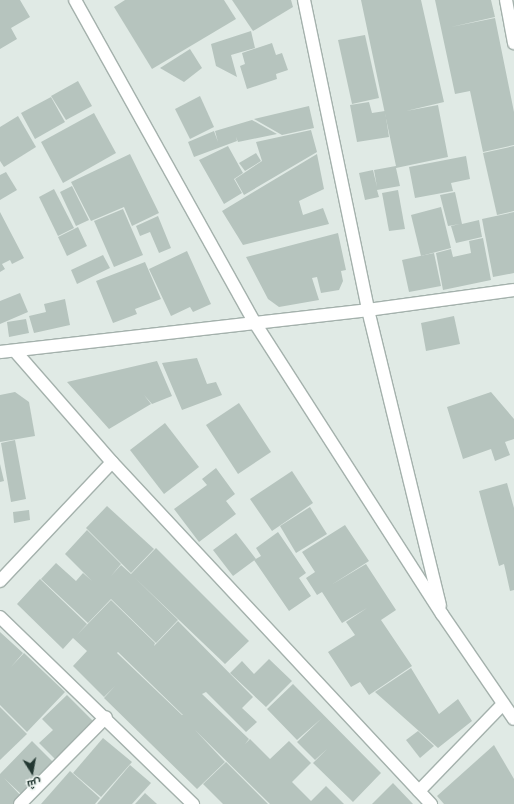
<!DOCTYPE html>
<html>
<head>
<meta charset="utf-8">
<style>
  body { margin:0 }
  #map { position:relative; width:514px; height:804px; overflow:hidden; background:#e0eae5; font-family:"Exo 2",Cairo,sans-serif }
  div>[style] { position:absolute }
  .building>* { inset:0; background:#b6c4be }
  .roads { filter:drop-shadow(1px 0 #a4b1ac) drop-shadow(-1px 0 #a4b1ac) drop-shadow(0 1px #a4b1ac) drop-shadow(0 -1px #a4b1ac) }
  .minor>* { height:12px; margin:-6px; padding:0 6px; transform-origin:6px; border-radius:6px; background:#fff }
  .tertiary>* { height:12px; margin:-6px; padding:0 6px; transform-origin:6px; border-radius:6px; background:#fff }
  span { translate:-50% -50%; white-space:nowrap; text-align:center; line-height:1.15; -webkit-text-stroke:3px #f0f7f3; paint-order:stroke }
  .north { position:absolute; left:12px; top:752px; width:40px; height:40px; -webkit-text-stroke:3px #f0f7f3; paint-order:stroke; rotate:169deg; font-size:11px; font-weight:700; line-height:16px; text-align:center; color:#233832 }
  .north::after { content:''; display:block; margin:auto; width:14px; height:18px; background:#233832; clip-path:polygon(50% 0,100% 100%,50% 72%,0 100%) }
</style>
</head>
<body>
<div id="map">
  <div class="building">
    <i style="clip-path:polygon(0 0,20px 0,30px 17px,11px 28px,17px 39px,0 49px)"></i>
    <i style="clip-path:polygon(125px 0,224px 0,236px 19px,152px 69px,114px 7px)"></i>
    <i style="clip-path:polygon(232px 0,291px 0,293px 7px,253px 31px)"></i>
    <i style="clip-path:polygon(361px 0,421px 0,444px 102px,406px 111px,438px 105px,448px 157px,396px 168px,400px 186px,377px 190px,379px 197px,365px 200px,359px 173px,373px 170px,377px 187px,374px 170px,396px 166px)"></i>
    <i style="clip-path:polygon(435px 0,491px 0,495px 17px,451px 27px,495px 18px,514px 112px,514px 145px,483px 152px,470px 91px,455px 94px)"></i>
    <i style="clip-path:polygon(251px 31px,255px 48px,231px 55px,237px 77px,216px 66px,211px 44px)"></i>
    <i style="clip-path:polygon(365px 35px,379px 98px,352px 104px,338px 40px)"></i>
    <i style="clip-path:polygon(272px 43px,276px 55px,282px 53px,288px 70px,276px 74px,277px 79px,247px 89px,240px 66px,245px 64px,242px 53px)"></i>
    <i style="clip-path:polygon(190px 49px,202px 68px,184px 82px,160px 68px)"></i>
    <i style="clip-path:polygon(78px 81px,92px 106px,66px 120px,51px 96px)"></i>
    <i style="clip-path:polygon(200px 96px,214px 127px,190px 139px,175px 109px)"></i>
    <i style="clip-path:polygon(51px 97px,65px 122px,35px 139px,21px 113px)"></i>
    <i style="clip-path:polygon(369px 102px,372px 113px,385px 111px,389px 137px,357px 142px,350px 105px)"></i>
    <i style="clip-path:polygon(309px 106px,314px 128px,282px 135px,254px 119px)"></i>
    <i style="clip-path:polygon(94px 113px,116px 153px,63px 183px,41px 142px)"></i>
    <i style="clip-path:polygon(18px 116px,36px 147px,4px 167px,0 161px,0 127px)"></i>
    <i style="clip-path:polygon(252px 120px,277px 134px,238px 142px,236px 137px,237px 141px,194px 157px,188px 142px,214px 131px,218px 142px,215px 131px)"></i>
    <i style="clip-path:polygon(311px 130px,317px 152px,244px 195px,235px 179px,262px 161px,256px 142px)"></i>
    <i style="clip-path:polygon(228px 146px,243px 173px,234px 179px,242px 193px,224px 204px,199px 160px)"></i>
    <i style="clip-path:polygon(514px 146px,514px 211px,497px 215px,483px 153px)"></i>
    <i style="clip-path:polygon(256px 153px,261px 161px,245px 171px,239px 163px)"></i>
    <i style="clip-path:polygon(130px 154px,159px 213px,132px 226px,124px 207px,91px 221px,71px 182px)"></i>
    <i style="clip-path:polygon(317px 154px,324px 189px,299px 201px,303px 215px,323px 208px,329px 224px,243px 245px,222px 211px)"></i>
    <i style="clip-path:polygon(466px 156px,470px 179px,451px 183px,453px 191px,415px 198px,409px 167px)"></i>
    <i style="clip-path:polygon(6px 172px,17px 190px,0 200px,0 175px)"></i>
    <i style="clip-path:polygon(72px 186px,89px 220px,76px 226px,60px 192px)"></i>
    <i style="clip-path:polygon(54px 189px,74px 228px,58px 236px,39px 197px)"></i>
    <i style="clip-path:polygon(398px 190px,405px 229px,389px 231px,382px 193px)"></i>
    <i style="clip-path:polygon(455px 192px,462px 224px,479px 220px,482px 237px,456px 243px,451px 226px,460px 224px,448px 226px,440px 195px)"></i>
    <i style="clip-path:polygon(441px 207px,451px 248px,421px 256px,411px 215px)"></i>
    <i style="clip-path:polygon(123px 209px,143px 255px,114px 267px,94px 221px)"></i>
    <i style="clip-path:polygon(0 212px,24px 258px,12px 264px,10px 260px,2px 264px,5px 269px,0 272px)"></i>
    <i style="clip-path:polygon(514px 212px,514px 273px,493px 277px,482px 219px)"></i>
    <i style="clip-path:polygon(158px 216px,171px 248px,159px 253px,150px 232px,140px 236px,136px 226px)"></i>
    <i style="clip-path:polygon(78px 227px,87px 246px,67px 256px,58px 237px)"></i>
    <i style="clip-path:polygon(338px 233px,346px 270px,341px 271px,343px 281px,339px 290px,321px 293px,317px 277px,312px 278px,319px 300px,279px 307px,268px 299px,246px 257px)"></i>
    <i style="clip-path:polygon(483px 238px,491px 280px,443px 290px,436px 253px,451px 249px,453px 257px,471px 253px,469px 241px)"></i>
    <i style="clip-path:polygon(187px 251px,211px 304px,193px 312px,190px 307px,171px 316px,149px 269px)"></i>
    <i style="clip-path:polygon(434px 253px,441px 286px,409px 292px,402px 260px)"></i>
    <i style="clip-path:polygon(103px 255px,110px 268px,77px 284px,71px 270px)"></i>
    <i style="clip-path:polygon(145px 262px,161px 299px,135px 309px,137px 314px,113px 323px,96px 281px)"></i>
    <i style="clip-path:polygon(20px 293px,28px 312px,0 324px,0 301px)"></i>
    <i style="clip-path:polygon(65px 299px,70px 325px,34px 333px,29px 316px,46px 312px,44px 304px)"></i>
    <i style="clip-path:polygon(454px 316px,460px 344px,426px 351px,421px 323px)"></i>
    <i style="clip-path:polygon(26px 319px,29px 333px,9px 337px,7px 322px)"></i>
    <i style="clip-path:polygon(197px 358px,207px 384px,216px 382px,222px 395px,182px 410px,162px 363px)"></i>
    <i style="clip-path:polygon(157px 361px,172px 396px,152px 404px,144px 395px,151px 404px,109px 429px,67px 382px)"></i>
    <i style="clip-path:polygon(15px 392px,29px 402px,35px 436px,0 442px,0 395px)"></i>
    <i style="clip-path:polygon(491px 392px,514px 419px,514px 439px,505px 442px,510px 455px,495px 461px,491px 449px,463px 459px,447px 407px)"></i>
    <i style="clip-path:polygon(239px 403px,271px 452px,238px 474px,206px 425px)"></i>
    <i style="clip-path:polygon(165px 423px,199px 467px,164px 494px,130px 450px)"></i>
    <i style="clip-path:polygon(15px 440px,26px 499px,11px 502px,1px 443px)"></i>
    <i style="clip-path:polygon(0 464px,4px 481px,0 482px)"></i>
    <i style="clip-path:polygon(216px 468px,235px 494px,226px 501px,236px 514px,199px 542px,174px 509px,207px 485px,202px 479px)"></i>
    <i style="clip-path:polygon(292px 471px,313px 503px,272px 531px,250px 499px)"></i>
    <i style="clip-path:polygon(507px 483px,514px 508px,514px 590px,510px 591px,504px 564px,499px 566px,479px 491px)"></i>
    <i style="clip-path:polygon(107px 506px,154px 549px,131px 573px,86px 528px)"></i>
    <i style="clip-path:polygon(310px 507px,327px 534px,296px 553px,280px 526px)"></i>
    <i style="clip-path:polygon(29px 510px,30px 520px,14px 523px,13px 512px)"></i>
    <i style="clip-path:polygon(345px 525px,369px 561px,331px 585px,366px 564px,396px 610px,381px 620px,412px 666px,369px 695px,360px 682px,351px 687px,328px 652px,355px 635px,346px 622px,367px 608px,342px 623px,322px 592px,317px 595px,306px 578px,315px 572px,302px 552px)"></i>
    <i style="clip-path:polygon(87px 530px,121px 564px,111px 576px,121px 565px,131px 574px,156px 548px,249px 641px,225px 664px,134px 577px,178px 620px,156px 643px,111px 599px,88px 623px,41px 579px,56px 563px,76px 581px,83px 573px,92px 581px,65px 554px)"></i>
    <i style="clip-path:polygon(278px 532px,306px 573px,299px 578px,311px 596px,289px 611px,254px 560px,261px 556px,256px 548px)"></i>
    <i style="clip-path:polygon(236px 533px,256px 559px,233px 576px,213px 550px)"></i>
    <i style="clip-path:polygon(evenodd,40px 579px,87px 624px,77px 635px,111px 600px,155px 643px,154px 646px,178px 621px,253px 697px,242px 708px,257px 722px,246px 732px,206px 692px,202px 694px,197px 699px,202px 694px,249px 739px,245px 744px,250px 739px,270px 759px,289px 741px,311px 763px,292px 782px,311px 801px,326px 786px,344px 804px,270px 804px,195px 730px,225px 762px,197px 789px,104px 698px,115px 686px,104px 697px,73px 666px,87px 651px,73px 638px,63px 649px,17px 604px,40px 579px,117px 653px,118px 652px,183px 715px,182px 715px,117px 653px)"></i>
    <i style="clip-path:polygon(0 632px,23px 653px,11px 667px,24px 653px,65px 692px,27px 732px,0 705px)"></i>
    <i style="clip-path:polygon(269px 659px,292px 681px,266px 707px,230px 673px,242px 661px,254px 674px)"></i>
    <i style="clip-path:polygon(411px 668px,439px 714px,458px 699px,472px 721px,438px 748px,375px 692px)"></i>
    <i style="clip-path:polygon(293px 684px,381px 773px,353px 802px,313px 763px,327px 749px,315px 760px,297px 742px,322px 718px,297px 740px,267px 709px)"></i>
    <i style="clip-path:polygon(67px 695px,95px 723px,57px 761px,39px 743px,53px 730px,42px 719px)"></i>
    <i style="clip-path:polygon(0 707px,27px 734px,0 760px)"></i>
    <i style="clip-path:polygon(418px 731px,434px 746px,420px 758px,406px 740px)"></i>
    <i style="clip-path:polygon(103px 738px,132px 762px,101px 797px,73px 773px)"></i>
    <i style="clip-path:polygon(32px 741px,54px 763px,22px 795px,4px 778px,22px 797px,14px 804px,0 804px,0 774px)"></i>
    <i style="clip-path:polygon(494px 745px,514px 779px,514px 804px,444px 804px,437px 796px)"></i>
    <i style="clip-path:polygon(226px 762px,268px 804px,223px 804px,203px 784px)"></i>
    <i style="clip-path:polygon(130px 765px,151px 783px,132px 804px,97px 804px)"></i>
    <i style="clip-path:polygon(70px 771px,100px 798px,95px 804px,41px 804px)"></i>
    <i style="clip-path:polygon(393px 783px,413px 804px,372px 804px)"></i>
    <i style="clip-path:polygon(145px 793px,157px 804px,135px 804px)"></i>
  </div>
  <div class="roads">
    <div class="minor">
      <i style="left:304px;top:0;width:317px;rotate:78.3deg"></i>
      <i style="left:368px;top:310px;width:147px;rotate:-7.8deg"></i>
      <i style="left:506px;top:0;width:44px;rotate:79.5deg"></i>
      <i style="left:15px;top:351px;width:147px;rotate:48.9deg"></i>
      <i style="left:112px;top:462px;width:468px;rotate:47deg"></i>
      <i style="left:0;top:581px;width:163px;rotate:-46.7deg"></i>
      <i style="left:0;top:617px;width:269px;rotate:44.1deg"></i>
      <i style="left:419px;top:791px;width:121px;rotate:-46deg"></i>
      <i style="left:20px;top:804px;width:122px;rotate:-45.3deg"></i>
    </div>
    <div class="tertiary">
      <i style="left:75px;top:0;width:370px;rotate:60.9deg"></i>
      <i style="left:255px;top:323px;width:346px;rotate:57.3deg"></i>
      <i style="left:442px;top:614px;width:127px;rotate:55.6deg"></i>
      <i style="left:0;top:352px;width:370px;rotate:-6.5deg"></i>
      <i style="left:368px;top:310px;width:304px;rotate:76.3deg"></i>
    </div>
  </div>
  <div class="north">ش</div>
</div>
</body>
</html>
